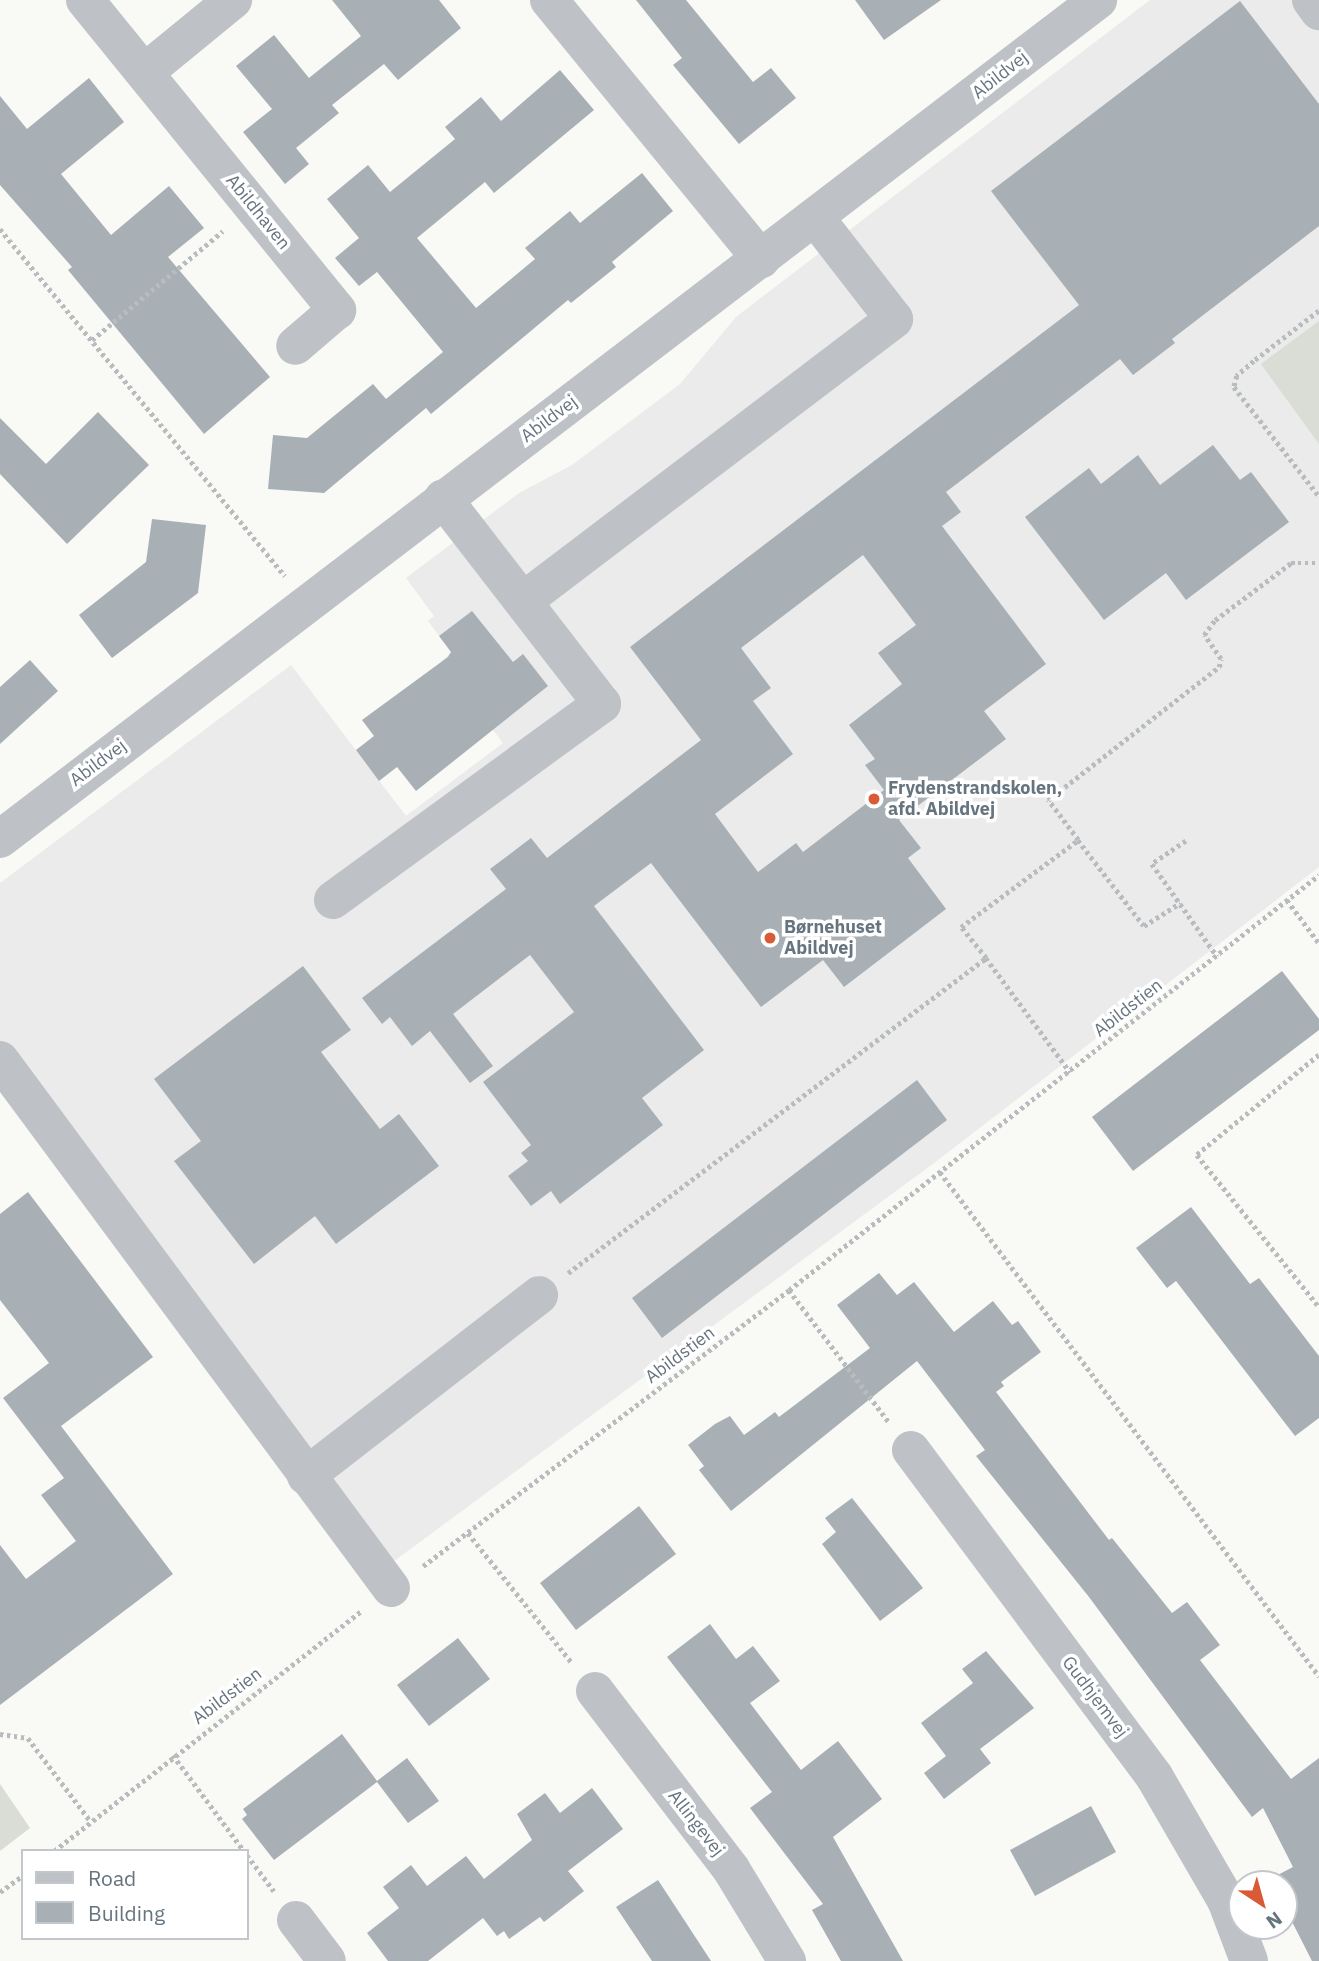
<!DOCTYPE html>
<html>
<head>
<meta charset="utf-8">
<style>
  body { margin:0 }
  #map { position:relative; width:1319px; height:1961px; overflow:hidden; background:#f9f9f6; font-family:"IBM Plex Sans",sans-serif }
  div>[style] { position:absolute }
  .built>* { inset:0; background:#eaebea }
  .green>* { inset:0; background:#d9ddd6 }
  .building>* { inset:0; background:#a8b0b5 }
  .path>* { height:4.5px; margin-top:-2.25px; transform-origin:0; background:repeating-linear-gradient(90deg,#b9bcbf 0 3.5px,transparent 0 7px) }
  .minor>* { height:38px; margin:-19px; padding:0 19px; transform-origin:19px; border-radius:19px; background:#bec2c6 }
  .dots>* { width:19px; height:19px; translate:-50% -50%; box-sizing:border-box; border:4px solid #fff; border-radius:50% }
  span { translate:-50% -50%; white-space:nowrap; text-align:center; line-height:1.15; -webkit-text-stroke:7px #fff; paint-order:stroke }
  .street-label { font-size:18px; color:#66747f }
  .poi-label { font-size:18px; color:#66747f; font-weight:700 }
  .left { translate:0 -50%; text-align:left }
  .legend { position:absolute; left:21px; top:1849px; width:228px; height:91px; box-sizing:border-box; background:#fff; border:2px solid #c2c7cc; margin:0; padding:9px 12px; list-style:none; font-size:21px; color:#66747f }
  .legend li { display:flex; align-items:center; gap:14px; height:35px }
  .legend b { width:35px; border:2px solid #c2c7cc }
  .north { position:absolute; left:1228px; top:1870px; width:70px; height:70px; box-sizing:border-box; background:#fff; border:2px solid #c2c7cc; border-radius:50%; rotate:144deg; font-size:19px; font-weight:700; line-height:28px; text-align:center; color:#66747f }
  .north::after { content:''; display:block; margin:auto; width:24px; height:32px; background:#d95b36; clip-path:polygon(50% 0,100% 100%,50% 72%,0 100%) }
</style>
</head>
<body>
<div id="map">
  <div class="built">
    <i style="clip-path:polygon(1150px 0,1319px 0,1319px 867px,934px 1163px,386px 1567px,0 1041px,0 883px,291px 665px,406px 816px,503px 743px,441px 662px,451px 652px,428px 621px,434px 616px,406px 578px,519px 493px,572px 465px,680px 384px,736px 317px)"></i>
  </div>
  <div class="green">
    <i style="clip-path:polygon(1319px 321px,1319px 444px,1261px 364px)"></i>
    <i style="clip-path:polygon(0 1784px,30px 1828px,0 1851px)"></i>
  </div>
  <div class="building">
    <i style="clip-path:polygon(332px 0,439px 0,461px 28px,398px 80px,384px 64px,332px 105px,339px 113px,296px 148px,309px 164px,285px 184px,243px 132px,272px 109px,236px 66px,274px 35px,309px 78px,361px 36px)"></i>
    <i style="clip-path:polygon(636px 0,686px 0,753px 82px,771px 68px,796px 98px,739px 144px,673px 65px,682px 58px)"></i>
    <i style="clip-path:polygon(855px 0,941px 0,884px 40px)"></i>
    <i style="clip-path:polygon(evenodd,1240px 1px,1319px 104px,1319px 226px,1172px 339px,1175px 343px,1133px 375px,1120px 359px,946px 492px,961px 512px,942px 526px,1046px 664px,984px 711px,1006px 739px,899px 820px,921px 848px,908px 858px,946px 909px,844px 987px,823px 960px,761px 1007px,651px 863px,594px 906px,704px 1050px,642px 1098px,663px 1125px,560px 1204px,551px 1191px,531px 1206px,508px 1176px,528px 1161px,521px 1153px,531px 1145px,483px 1082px,574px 1012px,530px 955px,453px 1014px,493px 1066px,470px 1083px,430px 1031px,412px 1046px,390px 1017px,382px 1024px,362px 998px,506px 889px,490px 869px,531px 838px,547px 858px,701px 740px,630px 647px,1079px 305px,991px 191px,1240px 1px,863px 555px,916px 625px,878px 653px,902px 684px,849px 725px,875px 759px,865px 765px,884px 790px,803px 852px,796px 843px,758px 872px,715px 814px,793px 754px,753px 701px,771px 688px,741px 648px,863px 555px)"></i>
    <i style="clip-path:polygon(560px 70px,594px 110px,494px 193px,485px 182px,417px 238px,476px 308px,535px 259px,525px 248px,570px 211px,580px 223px,642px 173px,673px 211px,612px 262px,616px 267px,571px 303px,568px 300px,431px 414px,426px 408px,324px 493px,268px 489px,273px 435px,307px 438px,373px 384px,386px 399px,443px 352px,377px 272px,359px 286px,335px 258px,359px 238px,327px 199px,368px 165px,390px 192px,455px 139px,445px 127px,481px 97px,501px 121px)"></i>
    <i style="clip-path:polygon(89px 78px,124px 122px,61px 174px,111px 235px,169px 186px,204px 228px,168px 257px,270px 377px,204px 434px,68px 270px,72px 267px,0 185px,0 96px,27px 129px)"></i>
    <i style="clip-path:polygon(98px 412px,149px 465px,67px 544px,0 474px,0 418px,46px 464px)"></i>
    <i style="clip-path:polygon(1213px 445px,1240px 480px,1251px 472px,1289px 522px,1186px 600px,1166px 573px,1104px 620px,1025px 517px,1089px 468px,1101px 484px,1138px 455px,1160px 485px)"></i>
    <i style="clip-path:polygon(152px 519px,206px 525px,198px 593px,112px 658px,79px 615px,146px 562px)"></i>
    <i style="clip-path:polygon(472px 611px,513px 662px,523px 654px,548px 686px,416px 791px,397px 767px,379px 781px,356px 750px,374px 736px,362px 720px,448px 657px,451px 652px,439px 636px)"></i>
    <i style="clip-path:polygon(30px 660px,58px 691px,0 744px,0 687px)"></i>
    <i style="clip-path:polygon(303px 966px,351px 1030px,321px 1052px,380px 1129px,399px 1114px,439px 1166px,336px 1244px,315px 1216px,254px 1264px,174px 1161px,201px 1141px,154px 1079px)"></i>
    <i style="clip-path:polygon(1282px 971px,1319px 1019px,1319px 1030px,1133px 1171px,1092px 1117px)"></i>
    <i style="clip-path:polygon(917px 1080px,947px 1120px,662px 1338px,632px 1298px)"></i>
    <i style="clip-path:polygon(28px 1192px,153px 1357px,61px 1426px,173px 1574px,0 1705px,0 1545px,26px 1579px,76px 1541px,41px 1495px,64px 1478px,3px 1398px,49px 1363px,0 1300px,0 1214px)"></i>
    <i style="clip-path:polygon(1191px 1207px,1250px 1284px,1259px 1278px,1319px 1356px,1319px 1418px,1295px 1436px,1176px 1281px,1167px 1288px,1136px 1248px)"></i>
    <i style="clip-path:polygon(879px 1273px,897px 1295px,914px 1282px,954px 1332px,993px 1301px,1012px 1325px,1018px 1321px,1041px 1352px,1001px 1382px,1004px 1386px,996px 1392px,1109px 1540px,1112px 1538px,1172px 1613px,1187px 1602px,1220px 1645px,1200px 1660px,1291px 1779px,1319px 1758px,1319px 1961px,1312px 1961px,1284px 1906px,1284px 1884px,1273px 1884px,1270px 1879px,1293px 1867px,1263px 1808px,1252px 1817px,1089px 1597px,976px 1456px,985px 1450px,917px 1361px,731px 1511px,699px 1470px,704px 1466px,688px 1445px,715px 1424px,730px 1416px,744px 1435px,775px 1412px,779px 1417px,870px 1348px,837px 1305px)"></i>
    <i style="clip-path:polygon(852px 1498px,923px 1588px,880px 1621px,822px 1544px,836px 1532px,825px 1518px)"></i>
    <i style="clip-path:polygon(639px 1506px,676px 1554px,576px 1630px,540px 1583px)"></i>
    <i style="clip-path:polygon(710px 1624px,736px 1659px,753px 1646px,780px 1681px,750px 1703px,801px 1770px,838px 1741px,882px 1799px,833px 1837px,903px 1961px,841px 1961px,812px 1910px,823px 1904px,750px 1808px,772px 1792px,667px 1657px)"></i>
    <i style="clip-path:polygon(458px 1638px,490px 1679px,429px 1726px,397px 1685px)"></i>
    <i style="clip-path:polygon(986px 1651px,1034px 1708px,980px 1749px,991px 1763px,944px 1799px,924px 1773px,946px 1756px,921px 1723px,973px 1683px,962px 1669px)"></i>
    <i style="clip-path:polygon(342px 1734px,377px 1781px,407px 1758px,439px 1801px,408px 1823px,377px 1782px,274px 1860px,242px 1819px,247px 1815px,243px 1809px)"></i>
    <i style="clip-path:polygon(592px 1788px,623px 1829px,568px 1871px,584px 1891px,544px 1922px,540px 1917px,509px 1939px,504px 1931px,497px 1936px,483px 1918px,428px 1961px,388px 1961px,367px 1933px,399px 1908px,383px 1887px,411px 1865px,427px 1886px,466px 1856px,484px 1879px,532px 1840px,517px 1814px,545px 1793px,560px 1813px)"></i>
    <i style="clip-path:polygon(1091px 1806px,1116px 1852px,1035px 1896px,1010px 1850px)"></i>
    <i style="clip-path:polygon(658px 1880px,711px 1961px,652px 1961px,616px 1907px)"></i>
  </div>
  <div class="path">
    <i style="left:0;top:229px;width:449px;rotate:50.6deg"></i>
    <i style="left:1319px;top:311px;width:82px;rotate:142.4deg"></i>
    <i style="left:1254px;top:361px;width:23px;rotate:139deg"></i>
    <i style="left:1237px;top:376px;width:11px;rotate:105deg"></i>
    <i style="left:1234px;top:387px;width:138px;rotate:52.1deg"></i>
    <i style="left:92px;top:340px;width:170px;rotate:-39.8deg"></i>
    <i style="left:1078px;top:840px;width:108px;rotate:52.5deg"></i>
    <i style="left:1144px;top:926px;width:43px;rotate:-32.6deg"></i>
    <i style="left:1186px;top:841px;width:41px;rotate:145.9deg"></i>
    <i style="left:1152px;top:864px;width:113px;rotate:54.8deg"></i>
    <i style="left:1287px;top:900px;width:54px;rotate:53.3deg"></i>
    <i style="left:986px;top:958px;width:142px;rotate:53.6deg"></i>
    <i style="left:1319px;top:1055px;width:158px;rotate:140.7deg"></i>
    <i style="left:1197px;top:1155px;width:195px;rotate:51.2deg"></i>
    <i style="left:940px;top:1172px;width:631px;rotate:53.06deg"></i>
    <i style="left:568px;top:1273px;width:523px;rotate:-37deg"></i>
    <i style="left:986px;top:958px;width:40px;rotate:-129deg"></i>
    <i style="left:961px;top:927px;width:146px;rotate:-36.6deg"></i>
    <i style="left:1078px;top:840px;width:50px;rotate:-126.9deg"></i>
    <i style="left:1048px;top:800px;width:217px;rotate:-37.9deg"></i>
    <i style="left:1219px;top:667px;width:8px;rotate:-76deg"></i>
    <i style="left:1221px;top:659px;width:29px;rotate:-125deg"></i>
    <i style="left:1204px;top:635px;width:19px;rotate:-54deg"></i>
    <i style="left:1215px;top:620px;width:95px;rotate:-36.9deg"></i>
    <i style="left:1291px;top:563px;width:27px"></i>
    <i style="left:789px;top:1290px;width:166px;rotate:52.9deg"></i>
    <i style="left:468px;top:1533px;width:166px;rotate:51.3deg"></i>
    <i style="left:423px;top:1566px;width:458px;rotate:-37deg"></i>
    <i style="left:789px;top:1290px;width:673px;rotate:-38.06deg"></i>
    <i style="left:0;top:1734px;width:28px;rotate:8deg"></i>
    <i style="left:28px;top:1738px;width:105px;rotate:53.1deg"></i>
    <i style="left:173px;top:1755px;width:119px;rotate:53.5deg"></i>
    <i style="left:54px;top:1851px;width:391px;rotate:-38deg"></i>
    <i style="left:247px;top:1855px;width:45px;rotate:53.1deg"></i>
    <i style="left:0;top:1892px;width:29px;rotate:-36deg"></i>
  </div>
  <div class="minor">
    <i style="left:85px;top:0;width:400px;rotate:50.9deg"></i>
    <i style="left:337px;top:310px;width:55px;rotate:139.4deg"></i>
    <i style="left:549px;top:0;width:335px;rotate:50.7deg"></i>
    <i style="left:1311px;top:0;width:14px;rotate:54deg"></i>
    <i style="left:145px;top:72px;width:114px;rotate:-39.3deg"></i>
    <i style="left:523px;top:601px;width:466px;rotate:-37.2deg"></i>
    <i style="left:894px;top:319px;width:129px;rotate:-127.8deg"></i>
    <i style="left:0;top:839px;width:1382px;rotate:-37.38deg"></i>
    <i style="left:333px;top:900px;width:333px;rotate:-36.1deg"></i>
    <i style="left:602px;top:704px;width:260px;rotate:-127.7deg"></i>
    <i style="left:0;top:1060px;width:657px;rotate:53.48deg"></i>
    <i style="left:911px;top:1450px;width:407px;rotate:53.3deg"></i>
    <i style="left:1154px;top:1776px;width:143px;rotate:59.9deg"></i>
    <i style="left:1226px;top:1900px;width:65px;rotate:69.3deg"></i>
    <i style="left:306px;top:1476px;width:295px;rotate:-37.8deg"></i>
    <i style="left:595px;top:1691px;width:224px;rotate:52.6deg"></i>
    <i style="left:731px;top:1869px;width:108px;rotate:58.7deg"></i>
    <i style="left:296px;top:1920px;width:51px;rotate:52.9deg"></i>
  </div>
  <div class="dots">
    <i style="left:874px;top:799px;background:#d95b36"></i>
    <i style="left:770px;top:938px;background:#d95b36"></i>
  </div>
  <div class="street-label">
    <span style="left:1000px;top:75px;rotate:-38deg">Abildvej</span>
    <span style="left:258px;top:212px;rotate:51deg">Abildhaven</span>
    <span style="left:549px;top:419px;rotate:-37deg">Abildvej</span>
    <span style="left:98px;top:763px;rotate:-37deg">Abildvej</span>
    <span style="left:1128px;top:1008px;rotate:-38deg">Abildstien</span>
    <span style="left:680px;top:1355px;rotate:-37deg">Abildstien</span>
    <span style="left:227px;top:1696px;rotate:-37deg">Abildstien</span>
    <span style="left:1095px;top:1697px;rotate:53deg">Gudhjemvej</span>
    <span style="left:696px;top:1823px;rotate:52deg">Allingevej</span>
  </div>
  <div class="poi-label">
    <span class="left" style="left:888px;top:799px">Frydenstrandskolen,<br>afd. Abildvej</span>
    <span class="left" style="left:784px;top:938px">Børnehuset<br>Abildvej</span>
  </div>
  <ul class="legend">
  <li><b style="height:9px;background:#bec2c6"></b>Road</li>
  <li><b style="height:19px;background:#a8b0b5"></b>Building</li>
  </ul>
  <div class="north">N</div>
</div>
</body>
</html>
